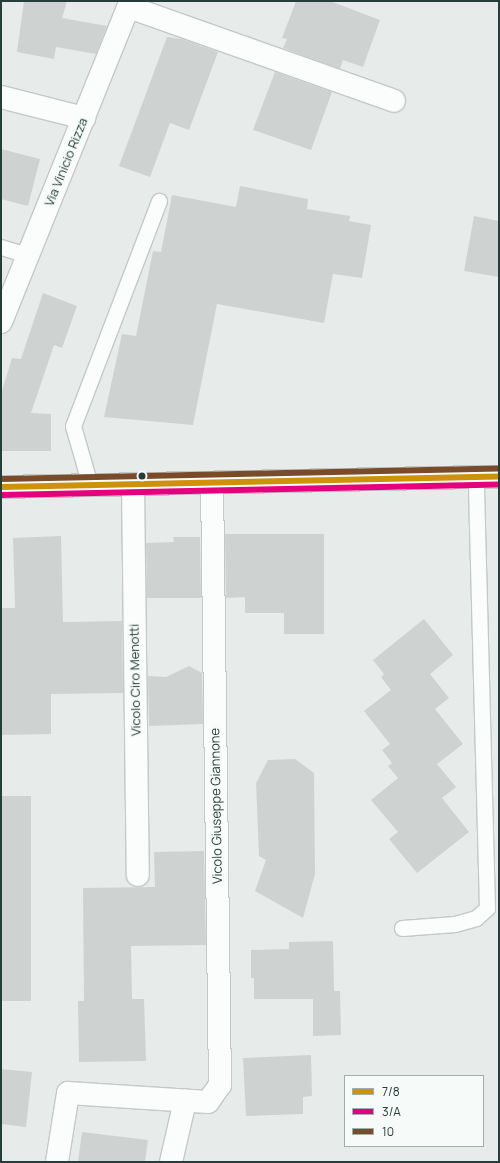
<!DOCTYPE html>
<html>
<head>
<meta charset="utf-8">
<style>
  body { margin:0 }
  #map { position:relative; width:500px; height:1163px; overflow:hidden; background:#e7ecea; font-family:Manrope,sans-serif }
  div>[style] { position:absolute }
  .building>* { inset:0; background:#ced3d1 }
  .roads { filter:drop-shadow(1px 0 #c4c9c7) drop-shadow(-1px 0 #c4c9c7) drop-shadow(0 1px #c4c9c7) drop-shadow(0 -1px #c4c9c7) }
  .lane>* { height:15px; margin:-7.5px; padding:0 7.5px; transform-origin:7.5px; border-radius:7.5px; background:#fbfcfc }
  .street>* { height:22px; margin:-11px; padding:0 11px; transform-origin:11px; border-radius:11px; background:#fbfcfc }
  .secondary>* { height:22px; margin:-11px; padding:0 11px; transform-origin:11px; border-radius:11px; background:#fbfcfc }
  .bus-1>* { height:6px; margin:-3px; padding:0 3px; transform-origin:3px; border-radius:3px; background:#cd910c }
  .bus-2>* { height:6px; margin:-3px; padding:0 3px; transform-origin:3px; border-radius:3px; background:#e5007d }
  .bus-3>* { height:6px; margin:-3px; padding:0 3px; transform-origin:3px; border-radius:3px; background:#7a4b2a }
  .dots>* { width:11px; height:11px; translate:-50% -50%; box-sizing:border-box; border:2px solid #f6faf8; border-radius:50% }
  span { translate:-50% -50%; white-space:nowrap; text-align:center; line-height:1.15; -webkit-text-stroke:4px #f6faf8; paint-order:stroke }
  .street-label { font-size:13px; color:#273d3a }
  .frame { position:absolute; inset:0; border:2px solid #273d3a; pointer-events:none }
  .legend { position:absolute; left:344px; top:1075px; width:140px; height:72px; box-sizing:border-box; background:#f6faf8; border:1px solid #a3aeac; margin:0; padding:5px 7px; list-style:none; font-size:12px; color:#273d3a }
  .legend li { display:flex; align-items:center; gap:8px; height:20px }
  .legend b { width:20px; border:1px solid #a3aeac }
</style>
</head>
<body>
<div id="map">
  <div class="building">
    <i style="clip-path:polygon(24px 1px,67px 1px,62px 18px,107px 26px,96px 54px,56px 47px,54px 59px,17px 52px)"></i>
    <i style="clip-path:polygon(296px 1px,330px 1px,380px 20px,363px 67px,343px 60px,340px 69px,283px 48px,287px 39px,282px 38px)"></i>
    <i style="clip-path:polygon(167px 37px,182px 39px,218px 52px,189px 130px,170px 123px,150px 177px,119px 166px)"></i>
    <i style="clip-path:polygon(275px 72px,332px 92px,311px 150px,253px 130px)"></i>
    <i style="clip-path:polygon(1px 149px,40px 159px,28px 206px,1px 199px)"></i>
    <i style="clip-path:polygon(240px 186px,308px 199px,307px 209px,350px 216px,349px 221px,371px 225px,362px 278px,333px 274px,324px 323px,217px 304px,193px 425px,104px 417px,122px 334px,136px 336px,153px 251px,161px 252px,172px 195px,236px 207px)"></i>
    <i style="clip-path:polygon(474px 216px,499px 221px,499px 277px,464px 271px)"></i>
    <i style="clip-path:polygon(43px 293px,77px 306px,62px 348px,54px 345px,31px 413px,51px 414px,51px 451px,1px 451px,1px 394px,12px 358px,21px 359px)"></i>
    <i style="clip-path:polygon(225px 534px,324px 534px,324px 634px,284px 634px,284px 613px,245px 613px,245px 597px,226px 598px)"></i>
    <i style="clip-path:polygon(61px 536px,63px 622px,122px 621px,123px 693px,51px 694px,51px 734px,1px 735px,1px 608px,15px 608px,13px 538px)"></i>
    <i style="clip-path:polygon(173px 537px,200px 537px,201px 598px,147px 598px,146px 543px,174px 542px)"></i>
    <i style="clip-path:polygon(424px 619px,453px 655px,430px 674px,449px 698px,435px 709px,463px 744px,437px 764px,456px 787px,442px 798px,469px 832px,417px 873px,389px 839px,398px 832px,371px 800px,398px 778px,388px 766px,392px 763px,382px 750px,390px 744px,364px 711px,391px 690px,381px 677px,384px 674px,373px 660px)"></i>
    <i style="clip-path:polygon(189px 666px,202px 673px,203px 724px,149px 726px,148px 676px,166px 677px)"></i>
    <i style="clip-path:polygon(295px 759px,314px 773px,315px 874px,303px 918px,255px 891px,266px 860px,259px 856px,256px 783px,268px 760px)"></i>
    <i style="clip-path:polygon(1px 796px,31px 796px,31px 1001px,1px 1001px)"></i>
    <i style="clip-path:polygon(204px 851px,206px 945px,131px 946px,132px 999px,144px 999px,146px 1061px,79px 1062px,78px 1001px,84px 1001px,83px 888px,155px 887px,154px 852px)"></i>
    <i style="clip-path:polygon(333px 941px,334px 991px,340px 991px,341px 1035px,313px 1036px,313px 999px,254px 999px,254px 978px,251px 978px,251px 950px,289px 949px,289px 942px)"></i>
    <i style="clip-path:polygon(311px 1055px,312px 1096px,303px 1097px,303px 1114px,246px 1116px,243px 1058px)"></i>
    <i style="clip-path:polygon(1px 1069px,32px 1072px,26px 1127px,1px 1124px)"></i>
    <i style="clip-path:polygon(82px 1132px,148px 1140px,145px 1162px,78px 1162px)"></i>
  </div>
  <div class="roads">
    <div class="lane">
      <i style="left:1px;top:247px;width:28px;rotate:17deg"></i>
      <i style="left:90px;top:485px;width:61px;rotate:-106.1deg"></i>
      <i style="left:73px;top:426px;width:241px;rotate:-69.1deg"></i>
      <i style="left:402px;top:928px;width:53px;rotate:-4.3deg"></i>
      <i style="left:455px;top:924px;width:22px;rotate:-16deg"></i>
      <i style="left:476px;top:918px;width:15px;rotate:-42deg"></i>
      <i style="left:487px;top:908px;width:430px;rotate:-91.5deg"></i>
    </div>
    <div class="street">
      <i style="left:129px;top:7px;width:281px;rotate:19.5deg"></i>
      <i style="left:1px;top:97px;width:86px;rotate:14.2deg"></i>
      <i style="left:1px;top:322px;width:346px;rotate:-68deg"></i>
      <i style="left:133px;top:484px;width:391px;rotate:89.3deg"></i>
      <i style="left:57px;top:1162px;width:70px;rotate:-80.9deg"></i>
      <i style="left:68px;top:1093px;width:140px;rotate:3.7deg"></i>
      <i style="left:208px;top:1102px;width:21px;rotate:-55deg"></i>
      <i style="left:220px;top:1085px;width:602px;rotate:-90.76deg"></i>
      <i style="left:171px;top:1162px;width:63px;rotate:-77.1deg"></i>
    </div>
    <div class="secondary">
      <i style="left:1px;top:487px;width:498px;rotate:-1.2deg"></i>
    </div>
  </div>
  <div class="bus-1">
    <i style="left:1px;top:487px;width:498px;rotate:-1.2deg"></i>
  </div>
  <div class="bus-2">
    <i style="left:1px;top:495px;width:498px;rotate:-1.2deg"></i>
  </div>
  <div class="bus-3">
    <i style="left:1px;top:479px;width:498px;rotate:-1.2deg"></i>
  </div>
  <div class="dots">
    <i style="left:142px;top:476px;background:#273d3a"></i>
  </div>
  <div class="street-label">
    <span style="left:66px;top:162px;rotate:-68deg">Via Vinicio Rizza</span>
    <span style="left:135px;top:680px;rotate:-91deg">Vicolo Ciro Menotti</span>
    <span style="left:216px;top:806px;rotate:-91deg">Vicolo Giuseppe Giannone</span>
  </div>
  <div class="frame"></div>
  <ul class="legend">
  <li><b style="height:5px;background:#cd910c"></b>7/8</li>
  <li><b style="height:5px;background:#e5007d"></b>3/A</li>
  <li><b style="height:5px;background:#7a4b2a"></b>10</li>
  </ul>
</div>
</body>
</html>
